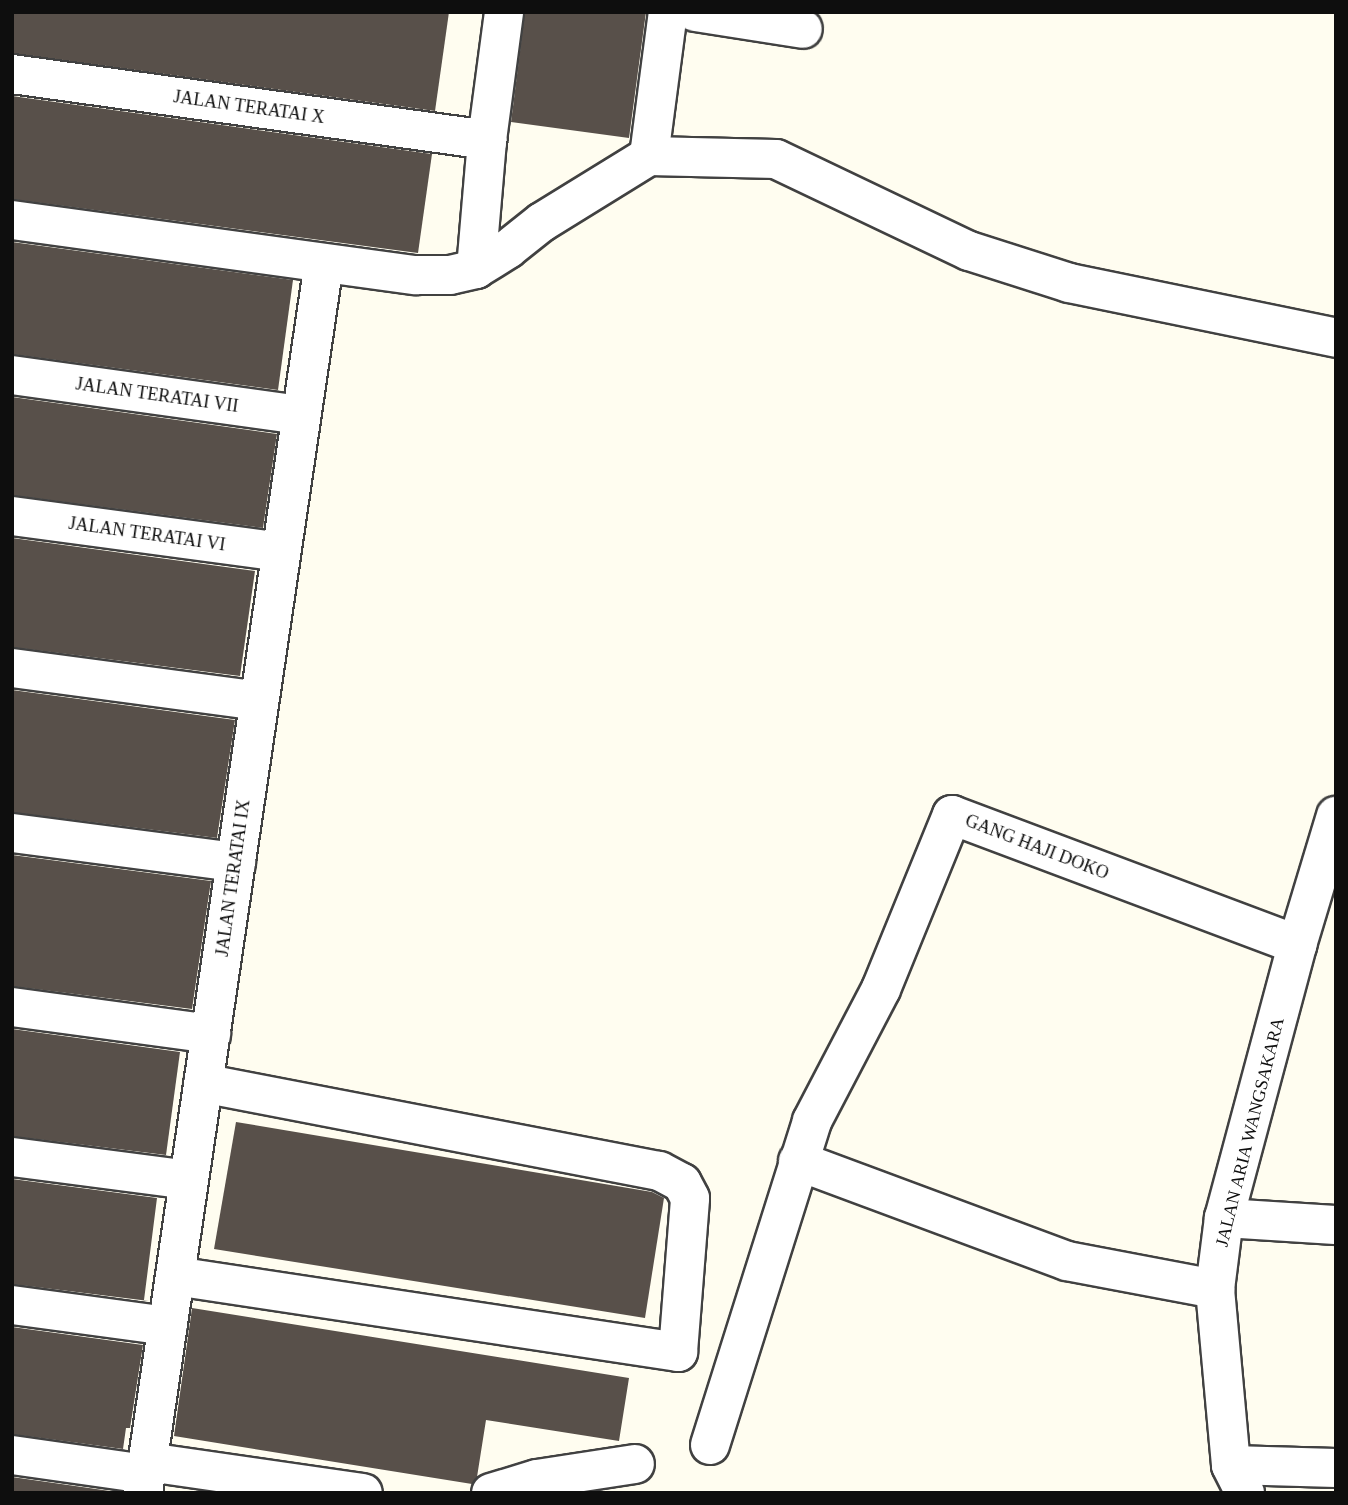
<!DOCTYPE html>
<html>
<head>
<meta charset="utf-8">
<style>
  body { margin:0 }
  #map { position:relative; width:1348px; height:1505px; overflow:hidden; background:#fffdf0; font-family:Georgia,serif }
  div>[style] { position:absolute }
  .building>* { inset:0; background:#58504a }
  .roads { filter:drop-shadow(2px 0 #414141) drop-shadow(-2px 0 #414141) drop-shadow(0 2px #414141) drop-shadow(0 -2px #414141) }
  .minor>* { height:38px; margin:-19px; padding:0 19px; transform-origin:19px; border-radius:19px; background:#fff }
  span { translate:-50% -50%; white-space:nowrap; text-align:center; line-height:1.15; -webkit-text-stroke:7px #fff; paint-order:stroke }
  .street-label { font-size:18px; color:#0e0e0e }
  .frame { position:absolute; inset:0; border:14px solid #0e0e0e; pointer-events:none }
</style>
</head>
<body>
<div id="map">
  <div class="building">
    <i style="clip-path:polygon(12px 12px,449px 12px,435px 111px,12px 53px)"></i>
    <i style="clip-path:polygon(525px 12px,646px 12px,629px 138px,511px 122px)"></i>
    <i style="clip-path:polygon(12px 96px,432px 154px,418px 253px,12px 199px)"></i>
    <i style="clip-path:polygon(12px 242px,293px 280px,278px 390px,12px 354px)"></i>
    <i style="clip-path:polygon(12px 397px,277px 434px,263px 528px,12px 495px)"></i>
    <i style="clip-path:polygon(12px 538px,255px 571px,240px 676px,12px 647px)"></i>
    <i style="clip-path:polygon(12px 690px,235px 720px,217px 838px,12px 812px)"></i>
    <i style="clip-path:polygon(12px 855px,211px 881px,192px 1009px,12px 986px)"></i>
    <i style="clip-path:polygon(12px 1029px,180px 1052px,166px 1155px,12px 1136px)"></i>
    <i style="clip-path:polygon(236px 1122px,652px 1192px,664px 1198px,645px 1318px,214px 1249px)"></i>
    <i style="clip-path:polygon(12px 1179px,157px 1198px,144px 1300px,149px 1301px,12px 1284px)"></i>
    <i style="clip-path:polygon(192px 1308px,629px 1378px,619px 1441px,486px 1420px,477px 1477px,472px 1484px,174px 1436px)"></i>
    <i style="clip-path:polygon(12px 1327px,143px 1345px,130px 1428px,126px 1428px,123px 1449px,12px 1434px)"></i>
    <i style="clip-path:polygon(12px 1477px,117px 1492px,12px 1493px)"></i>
  </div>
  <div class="roads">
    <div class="minor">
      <i style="left:695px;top:12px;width:109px;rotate:8.9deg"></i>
      <i style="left:12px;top:74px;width:480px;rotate:7.9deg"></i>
      <i style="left:649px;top:156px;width:145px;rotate:-82.5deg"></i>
      <i style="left:12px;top:220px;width:408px;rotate:7.8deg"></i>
      <i style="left:416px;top:275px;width:34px"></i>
      <i style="left:450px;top:275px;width:27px;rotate:-13deg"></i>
      <i style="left:476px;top:269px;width:38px;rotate:-32deg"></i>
      <i style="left:508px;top:249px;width:43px;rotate:-38.5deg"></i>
      <i style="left:542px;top:222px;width:126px;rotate:-31.7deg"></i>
      <i style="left:649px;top:156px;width:127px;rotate:1.4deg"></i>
      <i style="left:776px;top:159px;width:214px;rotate:25.5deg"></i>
      <i style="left:969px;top:251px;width:105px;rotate:17.7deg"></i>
      <i style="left:1069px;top:283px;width:273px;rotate:11.6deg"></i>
      <i style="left:476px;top:269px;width:129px;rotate:-85.1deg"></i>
      <i style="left:487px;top:140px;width:129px;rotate:-82.4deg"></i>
      <i style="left:12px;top:375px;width:292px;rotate:7.9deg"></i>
      <i style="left:12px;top:516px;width:271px;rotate:7.6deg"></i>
      <i style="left:12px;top:668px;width:249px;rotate:7.6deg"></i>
      <i style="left:12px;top:833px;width:226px;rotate:7.4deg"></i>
      <i style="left:12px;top:1007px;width:201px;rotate:7.7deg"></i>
      <i style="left:12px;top:1157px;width:178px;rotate:7.4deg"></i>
      <i style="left:798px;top:1161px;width:287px;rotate:20.4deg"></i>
      <i style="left:1067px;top:1261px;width:151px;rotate:10.7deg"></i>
      <i style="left:1224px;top:1218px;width:112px;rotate:3.6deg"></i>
      <i style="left:175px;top:1276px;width:509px;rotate:8.59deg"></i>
      <i style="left:678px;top:1352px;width:154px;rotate:-85.5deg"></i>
      <i style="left:690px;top:1198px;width:17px;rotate:-118deg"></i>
      <i style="left:682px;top:1183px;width:26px;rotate:-152deg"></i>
      <i style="left:659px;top:1171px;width:464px;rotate:-169.1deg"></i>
      <i style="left:12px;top:1305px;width:157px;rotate:7.7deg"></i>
      <i style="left:710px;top:1445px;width:340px;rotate:-72.5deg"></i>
      <i style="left:812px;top:1121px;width:149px;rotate:-62.4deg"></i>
      <i style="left:881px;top:989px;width:188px;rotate:-67.8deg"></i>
      <i style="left:952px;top:815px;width:369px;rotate:20.6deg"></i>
      <i style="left:12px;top:1455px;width:135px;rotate:8.1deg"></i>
      <i style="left:148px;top:1462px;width:217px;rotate:8.2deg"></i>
      <i style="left:1231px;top:1465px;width:105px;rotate:1.6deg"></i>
      <i style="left:143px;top:1493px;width:1243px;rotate:-81.63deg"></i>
      <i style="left:491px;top:1493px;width:48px;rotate:-16.9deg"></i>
      <i style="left:537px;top:1479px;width:99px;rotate:-8.7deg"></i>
      <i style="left:1245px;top:1493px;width:31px;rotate:-117deg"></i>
      <i style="left:1231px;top:1465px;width:177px;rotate:-95.2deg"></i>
      <i style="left:1215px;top:1289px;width:72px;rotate:-82.8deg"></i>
      <i style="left:1224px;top:1218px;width:283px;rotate:-75deg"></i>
      <i style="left:1297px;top:945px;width:135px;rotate:-73.2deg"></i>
    </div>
  </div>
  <div class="street-label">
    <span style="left:249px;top:107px;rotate:8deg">JALAN TERATAI X</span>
    <span style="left:157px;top:395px;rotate:8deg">JALAN TERATAI VII</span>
    <span style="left:147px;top:534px;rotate:8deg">JALAN TERATAI VI</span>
    <span style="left:1037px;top:847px;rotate:21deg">GANG HAJI DOKO</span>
    <span style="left:233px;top:878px;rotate:-82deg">JALAN TERATAI IX</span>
    <span style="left:1250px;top:1132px;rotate:-76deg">JALAN ARIA WANGSAKARA</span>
  </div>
  <div class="frame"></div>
</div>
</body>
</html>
